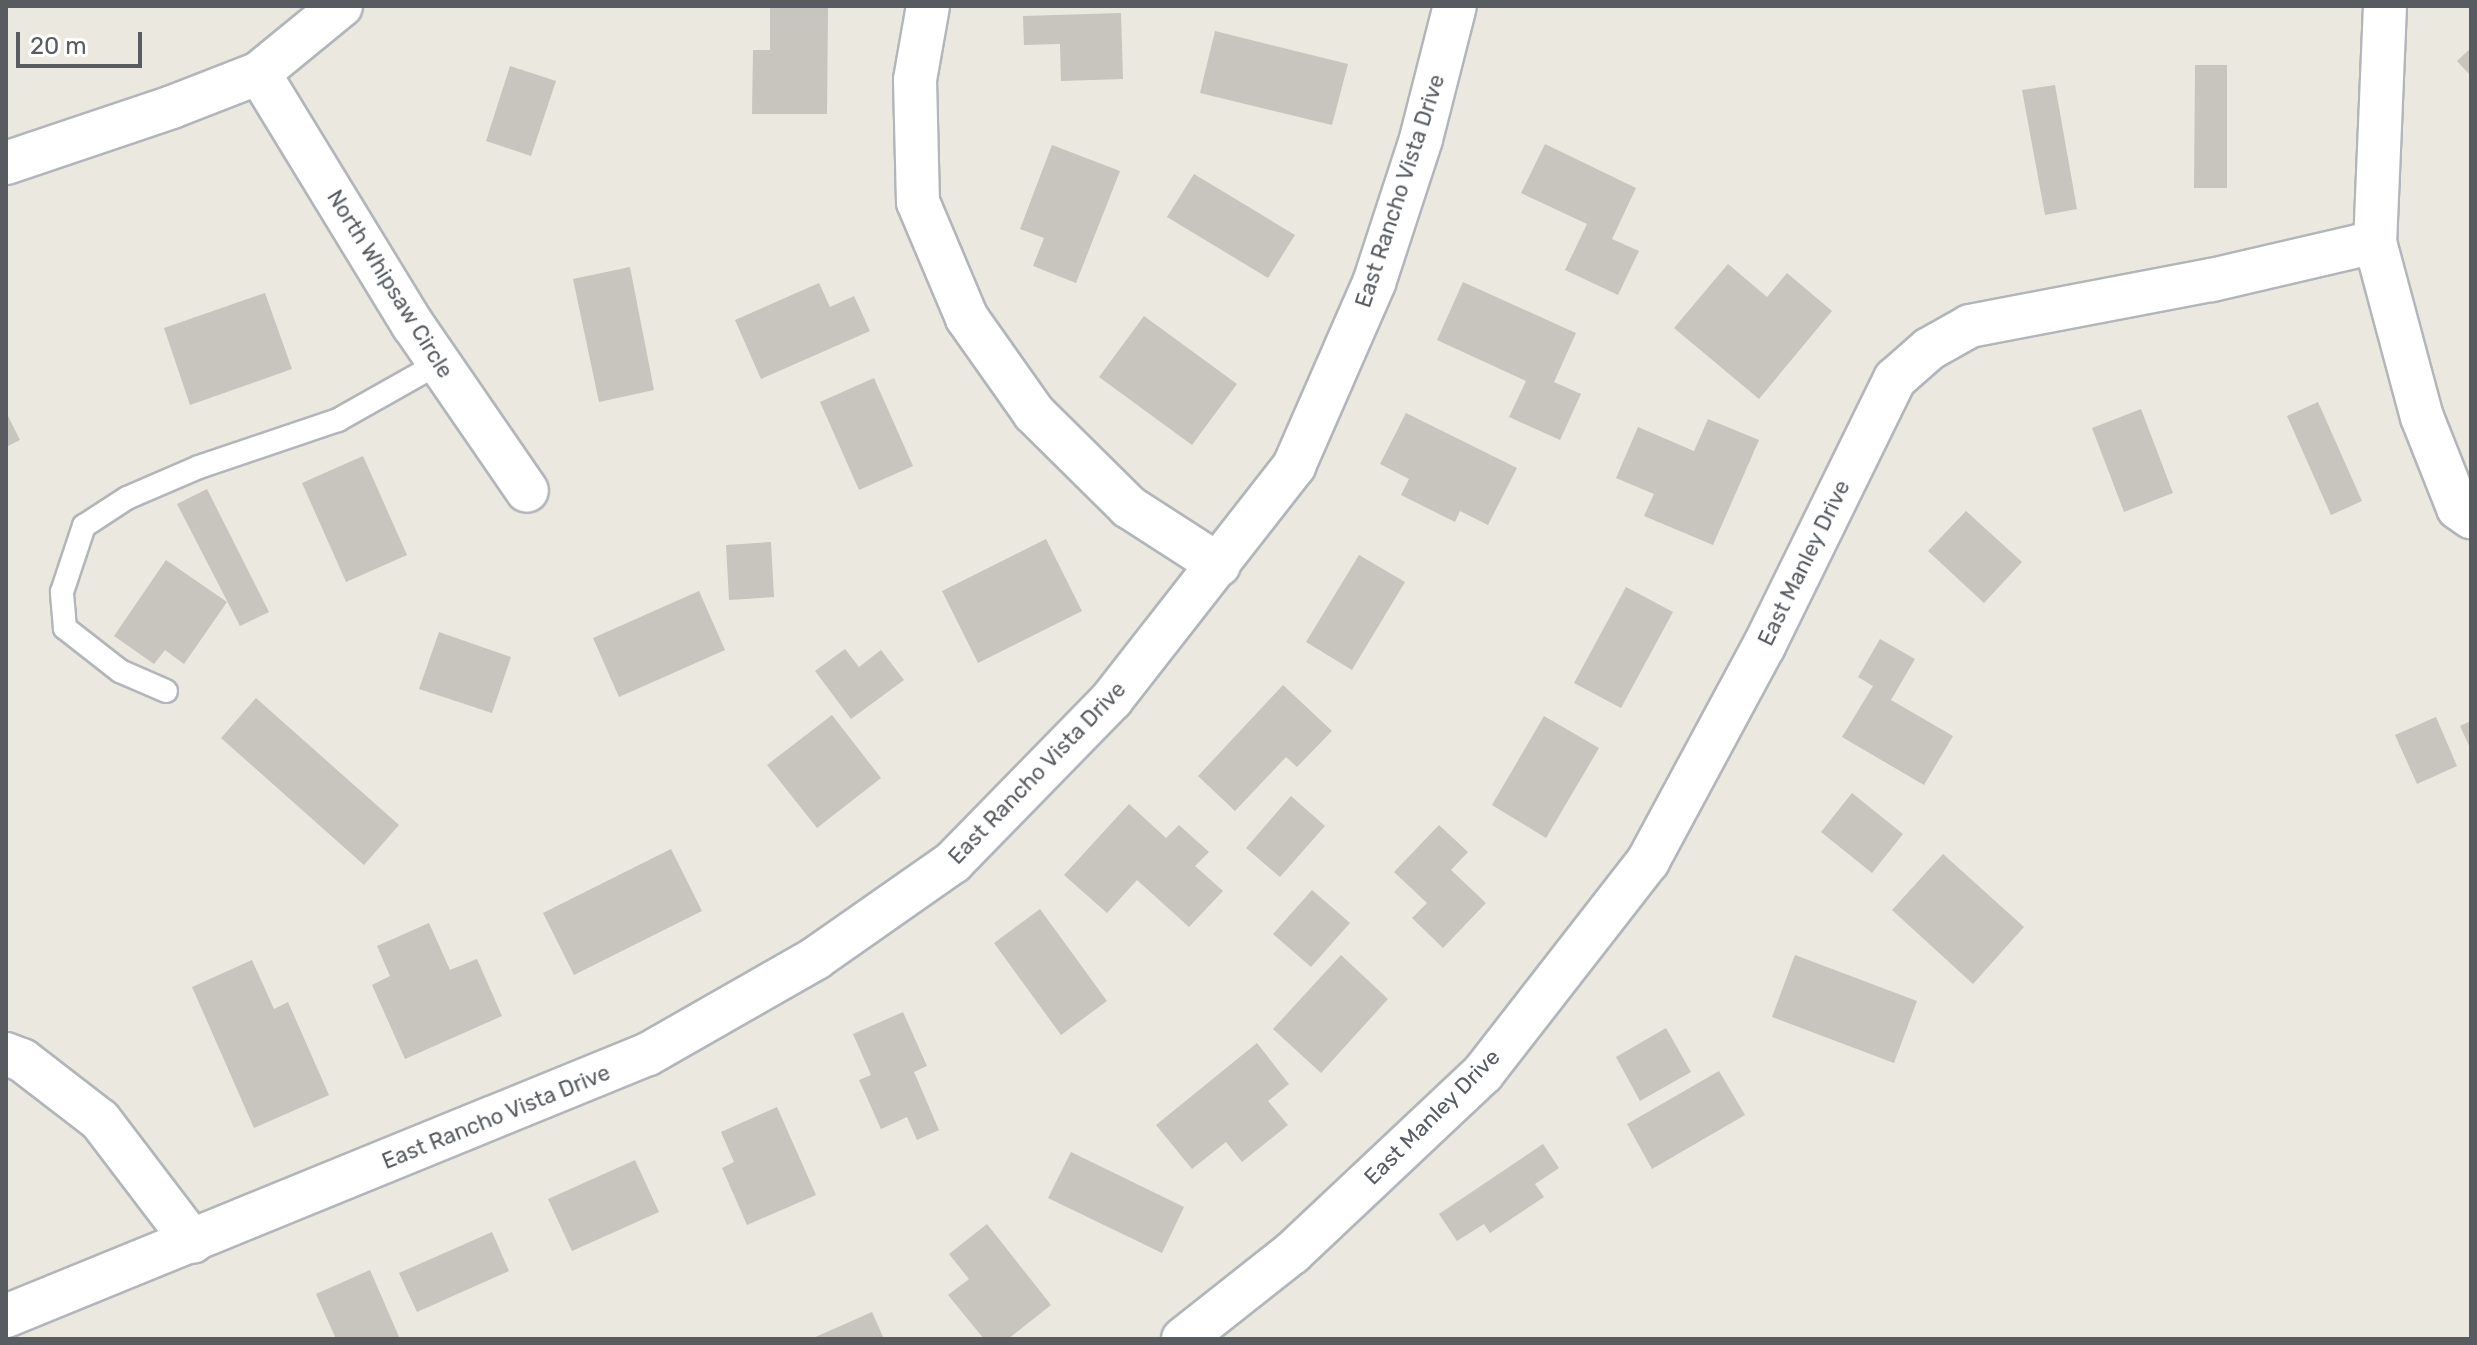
<!DOCTYPE html>
<html>
<head>
<meta charset="utf-8">
<style>
  body { margin:0 }
  #map { position:relative; width:2477px; height:1345px; overflow:hidden; background:#ebe8df; font-family:Rubik,sans-serif }
  div>[style] { position:absolute }
  .building>* { inset:0; background:#c8c4be }
  .roads { filter:drop-shadow(2px 0 #b2b6ba) drop-shadow(-2px 0 #b2b6ba) drop-shadow(0 2px #b2b6ba) drop-shadow(0 -2px #b2b6ba) }
  .service>* { height:22px; margin:-11px; padding:0 11px; transform-origin:11px; border-radius:11px; background:#fff }
  .minor>* { height:42px; margin:-21px; padding:0 21px; transform-origin:21px; border-radius:21px; background:#fff }
  span { translate:-50% -50%; white-space:nowrap; text-align:center; line-height:1.15; -webkit-text-stroke:6px #fff; paint-order:stroke }
  .street-label { font-size:22px; color:#585c60 }
  .frame { position:absolute; inset:0; border:8px solid #585c60; pointer-events:none }
  .scale { position:absolute; left:16px; top:32px; width:126px; height:36px; box-sizing:border-box; border:4px solid #585c60; border-top:0; padding-left:10px; font-size:24px; line-height:28px; white-space:nowrap; color:#585c60; -webkit-text-stroke:6px #fff; paint-order:stroke }
</style>
</head>
<body>
<div id="map">
  <div class="building">
    <i style="clip-path:polygon(770px 6px,828px 6px,827px 114px,752px 114px,753px 50px,770px 50px)"></i>
    <i style="clip-path:polygon(1121px 13px,1123px 79px,1061px 81px,1060px 44px,1024px 45px,1023px 16px)"></i>
    <i style="clip-path:polygon(1215px 31px,1348px 64px,1332px 125px,1200px 93px)"></i>
    <i style="clip-path:polygon(2471px 48px,2471px 76px,2457px 61px)"></i>
    <i style="clip-path:polygon(2195px 65px,2227px 65px,2227px 188px,2194px 188px)"></i>
    <i style="clip-path:polygon(510px 66px,556px 81px,531px 156px,486px 141px)"></i>
    <i style="clip-path:polygon(2055px 85px,2077px 209px,2045px 215px,2022px 90px)"></i>
    <i style="clip-path:polygon(1545px 144px,1636px 188px,1612px 239px,1639px 251px,1618px 295px,1565px 270px,1587px 224px,1521px 193px)"></i>
    <i style="clip-path:polygon(1052px 145px,1120px 171px,1076px 283px,1033px 266px,1044px 238px,1020px 229px)"></i>
    <i style="clip-path:polygon(1194px 174px,1295px 235px,1268px 278px,1167px 217px)"></i>
    <i style="clip-path:polygon(1728px 264px,1767px 297px,1787px 273px,1832px 311px,1759px 399px,1674px 328px)"></i>
    <i style="clip-path:polygon(630px 267px,654px 390px,599px 402px,573px 279px)"></i>
    <i style="clip-path:polygon(1463px 282px,1576px 333px,1554px 382px,1581px 394px,1560px 440px,1509px 417px,1526px 381px,1437px 340px)"></i>
    <i style="clip-path:polygon(819px 283px,830px 307px,854px 296px,870px 331px,761px 379px,735px 320px)"></i>
    <i style="clip-path:polygon(265px 293px,292px 369px,190px 405px,164px 328px)"></i>
    <i style="clip-path:polygon(1144px 316px,1237px 384px,1192px 445px,1099px 377px)"></i>
    <i style="clip-path:polygon(874px 378px,913px 466px,859px 490px,820px 402px)"></i>
    <i style="clip-path:polygon(2318px 402px,2362px 501px,2331px 515px,2287px 416px)"></i>
    <i style="clip-path:polygon(2141px 409px,2173px 493px,2124px 512px,2092px 428px)"></i>
    <i style="clip-path:polygon(6px 412px,20px 440px,6px 447px)"></i>
    <i style="clip-path:polygon(1406px 413px,1517px 468px,1488px 525px,1460px 511px,1455px 522px,1401px 495px,1409px 479px,1380px 464px)"></i>
    <i style="clip-path:polygon(1708px 419px,1759px 440px,1713px 545px,1644px 516px,1654px 494px,1616px 478px,1638px 427px,1694px 451px)"></i>
    <i style="clip-path:polygon(363px 456px,407px 555px,346px 582px,302px 483px)"></i>
    <i style="clip-path:polygon(207px 489px,269px 612px,240px 626px,177px 504px)"></i>
    <i style="clip-path:polygon(1966px 511px,2022px 562px,1984px 603px,1928px 551px)"></i>
    <i style="clip-path:polygon(1046px 539px,1082px 611px,978px 663px,942px 591px)"></i>
    <i style="clip-path:polygon(771px 542px,774px 597px,729px 600px,726px 545px)"></i>
    <i style="clip-path:polygon(1359px 555px,1405px 582px,1352px 670px,1306px 642px)"></i>
    <i style="clip-path:polygon(166px 560px,227px 602px,184px 664px,165px 650px,154px 664px,114px 636px)"></i>
    <i style="clip-path:polygon(1626px 587px,1673px 612px,1621px 708px,1574px 683px)"></i>
    <i style="clip-path:polygon(699px 591px,725px 650px,619px 697px,593px 638px)"></i>
    <i style="clip-path:polygon(439px 632px,511px 657px,492px 713px,419px 689px)"></i>
    <i style="clip-path:polygon(1880px 639px,1915px 659px,1891px 700px,1953px 736px,1924px 785px,1842px 737px,1873px 686px,1858px 677px)"></i>
    <i style="clip-path:polygon(845px 649px,859px 667px,881px 650px,904px 680px,851px 719px,815px 671px)"></i>
    <i style="clip-path:polygon(1283px 685px,1332px 731px,1297px 767px,1286px 757px,1235px 811px,1198px 776px)"></i>
    <i style="clip-path:polygon(256px 698px,399px 825px,364px 865px,221px 738px)"></i>
    <i style="clip-path:polygon(832px 715px,881px 778px,817px 828px,767px 765px)"></i>
    <i style="clip-path:polygon(1544px 716px,1599px 748px,1546px 838px,1492px 805px)"></i>
    <i style="clip-path:polygon(2436px 717px,2457px 766px,2417px 784px,2395px 735px)"></i>
    <i style="clip-path:polygon(2471px 721px,2471px 750px,2460px 726px)"></i>
    <i style="clip-path:polygon(1852px 793px,1903px 834px,1872px 873px,1821px 832px)"></i>
    <i style="clip-path:polygon(1291px 796px,1325px 826px,1280px 877px,1246px 848px)"></i>
    <i style="clip-path:polygon(1129px 804px,1166px 838px,1179px 825px,1209px 852px,1195px 866px,1223px 891px,1189px 927px,1137px 880px,1107px 913px,1064px 875px)"></i>
    <i style="clip-path:polygon(1439px 825px,1468px 852px,1451px 870px,1486px 903px,1443px 948px,1412px 918px,1427px 903px,1394px 872px)"></i>
    <i style="clip-path:polygon(671px 849px,702px 911px,574px 975px,543px 913px)"></i>
    <i style="clip-path:polygon(1943px 854px,2024px 927px,1973px 984px,1892px 910px)"></i>
    <i style="clip-path:polygon(1312px 890px,1350px 923px,1311px 967px,1273px 934px)"></i>
    <i style="clip-path:polygon(1040px 909px,1107px 1001px,1061px 1035px,994px 943px)"></i>
    <i style="clip-path:polygon(429px 923px,450px 970px,477px 959px,502px 1016px,405px 1059px,372px 985px,390px 976px,377px 946px)"></i>
    <i style="clip-path:polygon(1341px 955px,1388px 999px,1321px 1073px,1273px 1029px)"></i>
    <i style="clip-path:polygon(1795px 955px,1917px 1001px,1894px 1063px,1772px 1017px)"></i>
    <i style="clip-path:polygon(252px 960px,274px 1009px,288px 1002px,329px 1095px,254px 1128px,192px 987px)"></i>
    <i style="clip-path:polygon(903px 1012px,927px 1066px,914px 1072px,939px 1130px,917px 1140px,907px 1117px,881px 1129px,859px 1080px,871px 1075px,853px 1034px)"></i>
    <i style="clip-path:polygon(1666px 1028px,1691px 1072px,1640px 1101px,1616px 1057px)"></i>
    <i style="clip-path:polygon(1257px 1043px,1289px 1084px,1268px 1101px,1288px 1125px,1242px 1162px,1226px 1142px,1192px 1169px,1156px 1125px)"></i>
    <i style="clip-path:polygon(1719px 1071px,1745px 1115px,1652px 1169px,1627px 1124px)"></i>
    <i style="clip-path:polygon(777px 1107px,816px 1195px,747px 1225px,722px 1168px,734px 1162px,721px 1132px)"></i>
    <i style="clip-path:polygon(1543px 1144px,1559px 1168px,1535px 1184px,1544px 1197px,1490px 1233px,1484px 1224px,1457px 1241px,1439px 1214px)"></i>
    <i style="clip-path:polygon(1071px 1152px,1184px 1207px,1162px 1253px,1048px 1198px)"></i>
    <i style="clip-path:polygon(635px 1160px,659px 1212px,572px 1251px,548px 1199px)"></i>
    <i style="clip-path:polygon(987px 1224px,1051px 1305px,1008px 1339px,984px 1339px,948px 1295px,969px 1279px,949px 1254px)"></i>
    <i style="clip-path:polygon(492px 1232px,509px 1271px,417px 1312px,399px 1273px)"></i>
    <i style="clip-path:polygon(370px 1270px,400px 1339px,336px 1339px,316px 1294px)"></i>
    <i style="clip-path:polygon(872px 1312px,884px 1339px,811px 1339px)"></i>
  </div>
  <div class="roads">
    <div class="service">
      <i style="left:166px;top:691px;width:50px;rotate:-156.5deg"></i>
      <i style="left:120px;top:671px;width:70px;rotate:-142deg"></i>
      <i style="left:65px;top:628px;width:36px;rotate:-95deg"></i>
      <i style="left:62px;top:592px;width:70px;rotate:-71.6deg"></i>
      <i style="left:84px;top:526px;width:51px;rotate:-33.1deg"></i>
      <i style="left:127px;top:498px;width:78px;rotate:-23.3deg"></i>
      <i style="left:199px;top:467px;width:147px;rotate:-18.7deg"></i>
      <i style="left:338px;top:420px;width:116px;rotate:-29.4deg"></i>
    </div>
    <div class="minor">
      <i style="left:928px;top:6px;width:75px;rotate:100deg"></i>
      <i style="left:915px;top:80px;width:122px;rotate:88.6deg"></i>
      <i style="left:918px;top:202px;width:126px;rotate:67.1deg"></i>
      <i style="left:967px;top:318px;width:116px;rotate:54.8deg"></i>
      <i style="left:1034px;top:413px;width:134px;rotate:44.7deg"></i>
      <i style="left:1129px;top:507px;width:107px;rotate:32.8deg"></i>
      <i style="left:2385px;top:6px;width:236px;rotate:92.4deg"></i>
      <i style="left:2375px;top:242px;width:181px;rotate:75deg"></i>
      <i style="left:2422px;top:417px;width:98px;rotate:68.4deg"></i>
      <i style="left:2458px;top:508px;width:16px;rotate:35deg"></i>
      <i style="left:259px;top:73px;width:295px;rotate:58.6deg"></i>
      <i style="left:413px;top:325px;width:201px;rotate:55.5deg"></i>
      <i style="left:6px;top:163px;width:175px;rotate:-18.6deg"></i>
      <i style="left:172px;top:107px;width:93px;rotate:-21.3deg"></i>
      <i style="left:259px;top:73px;width:106px;rotate:-39.3deg"></i>
      <i style="left:6px;top:1054px;width:17px;rotate:21deg"></i>
      <i style="left:22px;top:1060px;width:98px;rotate:37.6deg"></i>
      <i style="left:100px;top:1120px;width:153px;rotate:52.7deg"></i>
      <i style="left:6px;top:1316px;width:693px;rotate:-22.2deg"></i>
      <i style="left:648px;top:1054px;width:193px;rotate:-29.7deg"></i>
      <i style="left:816px;top:958px;width:167px;rotate:-35deg"></i>
      <i style="left:953px;top:862px;width:228px;rotate:-45.7deg"></i>
      <i style="left:1112px;top:699px;width:296px;rotate:-52deg"></i>
      <i style="left:1294px;top:466px;width:200px;rotate:-66.4deg"></i>
      <i style="left:1374px;top:283px;width:151px;rotate:-71.9deg"></i>
      <i style="left:1421px;top:139px;width:137px;rotate:-75.7deg"></i>
      <i style="left:1183px;top:1339px;width:139px;rotate:-38.3deg"></i>
      <i style="left:1292px;top:1253px;width:262px;rotate:-43.3deg"></i>
      <i style="left:1483px;top:1073px;width:269px;rotate:-52.1deg"></i>
      <i style="left:1648px;top:861px;width:244px;rotate:-61.7deg"></i>
      <i style="left:1764px;top:646px;width:297px;rotate:-63.9deg"></i>
      <i style="left:1895px;top:379px;width:45px;rotate:-41.4deg"></i>
      <i style="left:1929px;top:349px;width:47px;rotate:-29.3deg"></i>
      <i style="left:1970px;top:326px;width:246px;rotate:-10.8deg"></i>
      <i style="left:2212px;top:280px;width:167px;rotate:-13.1deg"></i>
    </div>
  </div>
  <div class="street-label">
    <span style="left:1400px;top:191px;rotate:-72deg">East Rancho Vista Drive</span>
    <span style="left:390px;top:284px;rotate:58deg">North Whipsaw Circle</span>
    <span style="left:1804px;top:563px;rotate:-64deg">East Manley Drive</span>
    <span style="left:1037px;top:773px;rotate:-46deg">East Rancho Vista Drive</span>
    <span style="left:496px;top:1117px;rotate:-22deg">East Rancho Vista Drive</span>
    <span style="left:1432px;top:1117px;rotate:-45deg">East Manley Drive</span>
  </div>
  <div class="frame"></div>
  <div class="scale">20 m</div>
</div>
</body>
</html>
